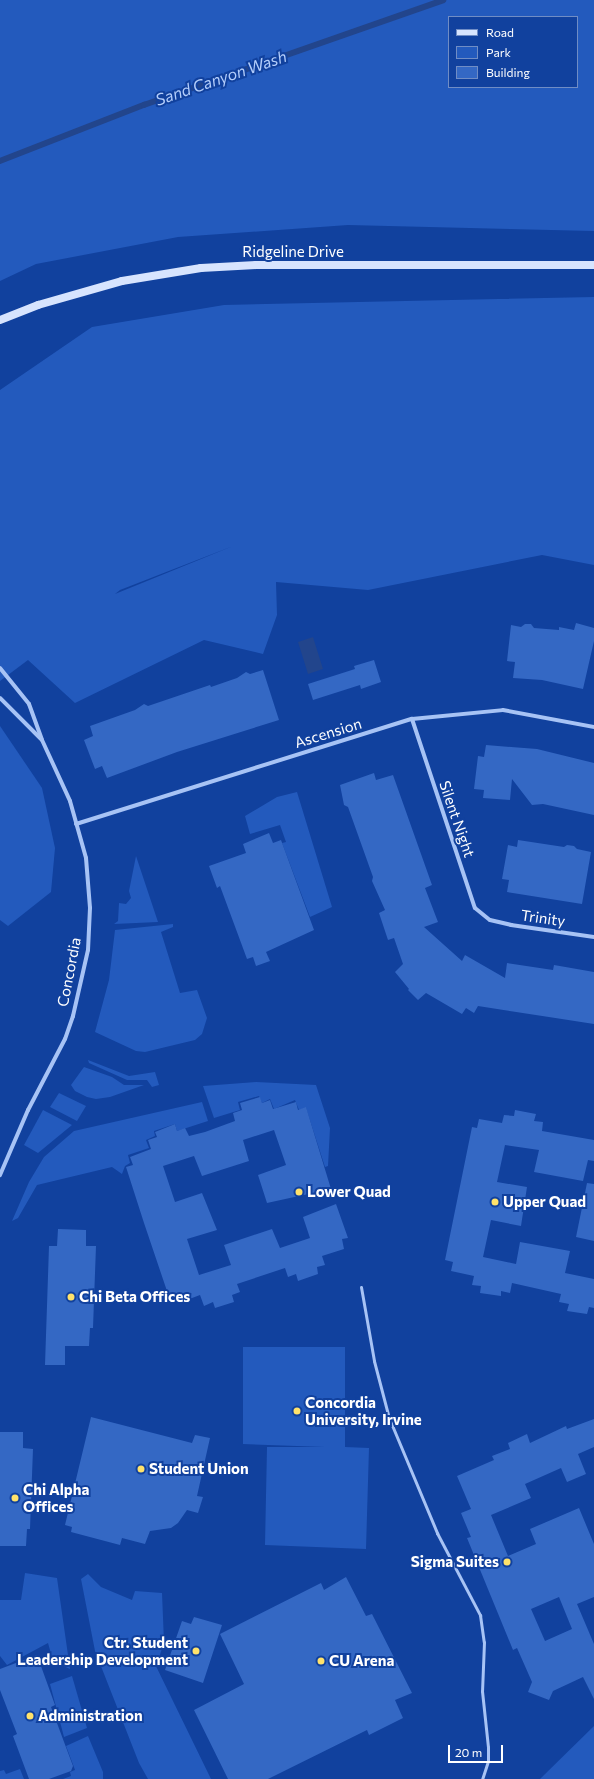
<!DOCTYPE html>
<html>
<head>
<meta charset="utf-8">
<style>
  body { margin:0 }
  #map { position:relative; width:594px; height:1779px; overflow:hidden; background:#11419e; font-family:Commissioner,sans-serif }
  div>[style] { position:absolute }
  .green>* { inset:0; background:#235abd }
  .water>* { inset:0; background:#22458c }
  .stream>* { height:5.5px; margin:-2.75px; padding:0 2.75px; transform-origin:2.75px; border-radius:2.75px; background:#22458c }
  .building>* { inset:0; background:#3468c4 }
  .lane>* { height:3px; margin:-1.5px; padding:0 1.5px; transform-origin:1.5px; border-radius:1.5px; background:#a7c3f5 }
  .street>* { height:4px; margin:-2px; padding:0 2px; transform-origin:2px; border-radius:2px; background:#a7c3f5 }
  .secondary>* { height:8px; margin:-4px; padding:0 4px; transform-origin:4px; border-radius:4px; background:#d7e4fe }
  .dots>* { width:11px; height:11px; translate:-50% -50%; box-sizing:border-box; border:2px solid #11419e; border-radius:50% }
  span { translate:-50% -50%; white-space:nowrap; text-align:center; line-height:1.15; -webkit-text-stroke:4px #11419e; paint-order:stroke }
  .street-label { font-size:15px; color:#fff }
  .poi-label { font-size:15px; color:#fff; font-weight:700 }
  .left { translate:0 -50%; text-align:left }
  .right { translate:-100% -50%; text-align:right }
  .water-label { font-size:16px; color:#b4cefb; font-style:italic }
  .legend { position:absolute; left:448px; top:16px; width:130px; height:72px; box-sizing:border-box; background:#11419e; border:1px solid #708dc5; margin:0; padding:5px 7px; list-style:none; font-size:12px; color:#fff }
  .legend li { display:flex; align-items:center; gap:8px; height:20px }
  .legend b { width:20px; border:1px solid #708dc5 }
  .scale { position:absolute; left:448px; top:1745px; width:55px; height:18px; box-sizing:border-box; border:2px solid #fff; border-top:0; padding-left:5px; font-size:12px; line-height:14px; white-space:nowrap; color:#fff; -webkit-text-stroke:3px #11419e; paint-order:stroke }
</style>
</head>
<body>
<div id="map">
  <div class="green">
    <i style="clip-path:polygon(evenodd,0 0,594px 0,594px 231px,348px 225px,178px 237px,36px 264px,0 281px,0 0,449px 17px,577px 17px,577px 87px,449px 87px,449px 17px)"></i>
    <i style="clip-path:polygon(evenodd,594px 297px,594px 565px,542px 555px,368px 590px,276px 582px,277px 615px,263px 654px,204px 640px,75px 703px,28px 660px,0 681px,0 390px,92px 327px,224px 305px,594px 297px,233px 546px,115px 594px,120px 590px,233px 546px)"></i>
    <i style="clip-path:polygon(0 726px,42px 788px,55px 848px,51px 892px,8px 926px,0 920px)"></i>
    <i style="clip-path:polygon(297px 792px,332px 907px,310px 917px,282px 843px,286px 842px,280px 825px,250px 834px,245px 816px,277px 797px)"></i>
    <i style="clip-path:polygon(136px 856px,158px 922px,114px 924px,118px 921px,119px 903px,126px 904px,131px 898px,129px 891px)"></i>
    <i style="clip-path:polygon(173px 924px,173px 927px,161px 932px,180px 993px,197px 990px,207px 1018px,202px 1034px,195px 1040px,145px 1052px,136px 1051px,95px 1032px,109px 980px,115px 930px)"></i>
    <i style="clip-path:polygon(88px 1060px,129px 1076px,155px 1072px,159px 1085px,152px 1087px,147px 1080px,127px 1080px,89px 1063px)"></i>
    <i style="clip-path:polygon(84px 1067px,112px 1077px,124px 1085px,144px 1085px,110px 1097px,96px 1099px,87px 1097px,75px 1091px,71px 1085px)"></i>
    <i style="clip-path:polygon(256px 1082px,316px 1085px,330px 1128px,328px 1166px,325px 1167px,306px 1108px,299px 1110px,295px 1100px,274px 1109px,270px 1099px,262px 1103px,259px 1096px,238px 1102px,240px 1110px,214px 1118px,203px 1086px)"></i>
    <i style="clip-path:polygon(59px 1093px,86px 1106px,77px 1121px,50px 1107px)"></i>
    <i style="clip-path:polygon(202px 1102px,208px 1121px,177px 1131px,175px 1124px,154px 1131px,155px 1136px,146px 1140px,149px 1148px,128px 1155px,130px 1163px,125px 1166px,122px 1174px,112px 1167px,37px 1185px,18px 1218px,12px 1221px,29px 1182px,44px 1157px,74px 1131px)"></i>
    <i style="clip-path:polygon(43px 1110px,72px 1125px,38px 1153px,24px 1145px)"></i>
    <i style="clip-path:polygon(243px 1347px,345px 1347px,345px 1447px,369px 1448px,366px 1549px,265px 1545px,267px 1447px,325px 1447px,243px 1444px)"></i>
    <i style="clip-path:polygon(25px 1573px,57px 1578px,70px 1669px,53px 1661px,48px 1643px,7px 1665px,0 1656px,0 1600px,21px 1600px)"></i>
    <i style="clip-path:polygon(88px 1574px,101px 1587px,132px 1600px,135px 1591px,162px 1593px,164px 1642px,159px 1658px,153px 1660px,211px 1779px,148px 1779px,139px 1763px,95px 1651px,81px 1579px)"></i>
    <i style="clip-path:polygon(72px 1676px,87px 1728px,64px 1737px,50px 1684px)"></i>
    <i style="clip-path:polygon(594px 1726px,594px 1779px,540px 1779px)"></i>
    <i style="clip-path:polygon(88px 1736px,103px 1772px,103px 1779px,63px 1779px,71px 1776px,70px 1772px,75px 1770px,66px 1746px)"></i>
    <i style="clip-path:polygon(20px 1769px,24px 1779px,0 1779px,0 1771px,4px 1770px,6px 1774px)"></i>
  </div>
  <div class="water">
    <i style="clip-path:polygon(313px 637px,323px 669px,308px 674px,298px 642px)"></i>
  </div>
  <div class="stream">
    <i style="left:0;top:161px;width:155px;rotate:-21.3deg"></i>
    <i style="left:144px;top:105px;width:317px;rotate:-19.3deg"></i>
  </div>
  <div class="building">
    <i style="clip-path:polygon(576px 623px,594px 628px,594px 641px,583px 689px,542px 680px,513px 678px,515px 662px,507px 661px,511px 625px,521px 627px,525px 624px,531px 624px,534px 628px,559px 630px,559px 627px,574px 630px)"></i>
    <i style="clip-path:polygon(374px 660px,381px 682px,361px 689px,360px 685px,313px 700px,308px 684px,355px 669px,354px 666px)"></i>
    <i style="clip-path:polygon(263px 670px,279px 720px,177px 752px,107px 778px,102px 766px,95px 769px,84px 740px,93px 736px,90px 726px,135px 710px,144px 704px,148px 706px,210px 685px,211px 687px,237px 678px,246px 672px,250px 674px)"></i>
    <i style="clip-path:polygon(486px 745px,537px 749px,594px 763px,594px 815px,543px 804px,532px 805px,512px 779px,510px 800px,483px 798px,484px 790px,474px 789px,478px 756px,484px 757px)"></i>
    <i style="clip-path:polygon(374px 773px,376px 780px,393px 775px,432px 885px,425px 888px,438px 922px,424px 927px,462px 961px,465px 955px,505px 978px,507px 963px,553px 970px,554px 965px,594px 972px,594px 1024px,478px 1006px,474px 1013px,466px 1008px,462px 1014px,426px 993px,418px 1000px,408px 990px,409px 989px,395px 972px,403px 964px,394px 938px,388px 940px,379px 913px,385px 910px,372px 881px,373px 877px,348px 807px,344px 805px,340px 785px)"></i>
    <i style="clip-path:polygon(269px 833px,273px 843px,281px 840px,314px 930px,266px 952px,270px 961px,256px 966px,253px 957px,247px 959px,220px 886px,217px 888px,209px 866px,246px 853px,243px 844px)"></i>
    <i style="clip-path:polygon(518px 840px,564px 847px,567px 845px,574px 846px,577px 849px,591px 852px,582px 904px,507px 892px,509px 880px,502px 879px,508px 845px,517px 847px)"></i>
    <i style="clip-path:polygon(260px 1097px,262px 1103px,270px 1100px,273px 1109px,296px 1102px,298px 1110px,306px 1107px,331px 1189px,267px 1203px,258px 1175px,286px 1165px,274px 1130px,243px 1140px,249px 1161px,202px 1176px,194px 1156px,163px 1166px,175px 1202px,202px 1193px,217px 1230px,187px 1239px,199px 1275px,231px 1265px,224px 1245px,272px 1229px,280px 1248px,310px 1238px,303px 1217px,336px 1204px,348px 1238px,342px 1239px,344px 1249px,322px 1256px,325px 1265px,317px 1267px,318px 1274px,298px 1281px,296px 1274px,288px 1277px,285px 1268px,237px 1284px,240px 1292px,232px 1295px,234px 1302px,215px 1308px,213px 1302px,204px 1306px,200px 1295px,179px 1303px,176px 1295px,169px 1297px,144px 1223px,126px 1167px,133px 1165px,130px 1157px,151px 1149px,148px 1140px,157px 1137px,155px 1132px,175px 1124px,177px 1131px,185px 1128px,189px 1136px,205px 1132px,235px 1121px,233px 1113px,242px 1110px,240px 1103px)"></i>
    <i style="clip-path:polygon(515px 1110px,536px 1114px,534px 1121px,543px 1122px,542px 1131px,594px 1140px,594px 1161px,588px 1160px,583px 1181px,534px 1172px,539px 1150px,505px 1145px,497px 1182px,527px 1187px,521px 1226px,491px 1220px,483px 1257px,516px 1264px,520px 1242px,570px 1251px,565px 1273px,594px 1279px,594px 1308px,589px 1307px,587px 1314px,567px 1311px,569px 1304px,559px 1302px,561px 1294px,512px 1283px,510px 1293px,501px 1291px,501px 1296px,480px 1293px,481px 1286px,472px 1285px,474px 1276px,451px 1271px,453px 1262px,445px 1260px,472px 1127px,477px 1128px,479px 1119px,502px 1123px,504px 1115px,514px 1116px)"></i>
    <i style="clip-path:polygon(587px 1183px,594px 1184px,594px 1241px,576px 1237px)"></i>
    <i style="clip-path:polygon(58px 1229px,86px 1230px,86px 1246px,96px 1246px,93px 1328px,90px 1328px,89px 1346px,65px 1346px,65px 1365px,45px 1365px,49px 1246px,57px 1246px)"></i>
    <i style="clip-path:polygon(91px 1417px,192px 1443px,195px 1435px,210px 1438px,197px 1496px,203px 1497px,198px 1513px,187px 1510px,178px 1523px,171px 1528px,150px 1531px,145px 1544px,122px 1538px,120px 1545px,71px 1532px,72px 1527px,65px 1525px)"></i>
    <i style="clip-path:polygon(evenodd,594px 1419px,594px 1447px,578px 1454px,586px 1474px,567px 1482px,561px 1468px,525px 1484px,531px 1498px,491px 1515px,508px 1556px,536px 1544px,530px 1529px,579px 1508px,594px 1544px,594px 1597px,577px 1604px,594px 1644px,594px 1699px,583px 1677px,553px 1691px,549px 1700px,528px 1692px,532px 1682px,517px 1648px,513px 1650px,467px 1538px,471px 1537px,461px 1513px,471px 1509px,457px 1476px,494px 1460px,492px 1456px,510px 1449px,508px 1443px,527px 1434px,530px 1443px,566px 1426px,567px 1429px,594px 1419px,559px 1597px,572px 1629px,545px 1641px,531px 1609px,559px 1597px)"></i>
    <i style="clip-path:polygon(0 1432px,23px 1432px,23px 1448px,33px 1449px,30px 1529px,27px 1529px,26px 1546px,0 1546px)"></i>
    <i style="clip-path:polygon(346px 1577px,366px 1616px,372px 1614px,412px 1693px,395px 1700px,403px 1718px,369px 1735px,367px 1730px,268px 1779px,228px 1779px,194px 1710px,244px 1684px,220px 1634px,321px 1583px,324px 1590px)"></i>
    <i style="clip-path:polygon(194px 1617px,222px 1625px,203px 1683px,165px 1670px,182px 1621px,191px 1624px)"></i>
    <i style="clip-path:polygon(37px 1655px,55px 1705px,51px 1707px,73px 1766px,71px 1771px,49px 1779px,29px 1779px,13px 1736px,17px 1734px,0 1690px,0 1669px)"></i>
  </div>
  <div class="lane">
    <i style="left:361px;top:1287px;width:75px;rotate:80deg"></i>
    <i style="left:374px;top:1361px;width:59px;rotate:75.3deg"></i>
    <i style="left:389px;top:1418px;width:125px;rotate:67.3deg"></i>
    <i style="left:437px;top:1533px;width:93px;rotate:62.3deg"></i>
    <i style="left:480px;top:1615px;width:27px;rotate:82deg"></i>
    <i style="left:484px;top:1642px;width:49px;rotate:92.3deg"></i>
    <i style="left:482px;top:1691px;width:56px;rotate:83.9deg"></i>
    <i style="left:488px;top:1747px;width:14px;rotate:90deg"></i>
    <i style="left:488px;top:1761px;width:19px;rotate:108deg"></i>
  </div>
  <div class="street">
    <i style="left:0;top:668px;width:46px;rotate:51.1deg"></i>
    <i style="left:29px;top:704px;width:38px;rotate:70deg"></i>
    <i style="left:42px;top:740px;width:67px;rotate:65.3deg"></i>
    <i style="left:70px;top:801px;width:59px;rotate:74.3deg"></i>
    <i style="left:86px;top:858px;width:50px;rotate:85.4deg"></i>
    <i style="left:90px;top:908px;width:42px;rotate:92.7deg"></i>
    <i style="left:88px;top:950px;width:68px;rotate:102.8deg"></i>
    <i style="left:73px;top:1016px;width:24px;rotate:109deg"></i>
    <i style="left:65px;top:1039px;width:80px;rotate:117.5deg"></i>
    <i style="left:28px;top:1110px;width:71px;rotate:113.3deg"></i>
    <i style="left:0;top:698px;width:58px;rotate:45deg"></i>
    <i style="left:412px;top:719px;width:199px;rotate:71.6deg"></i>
    <i style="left:475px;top:908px;width:19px;rotate:39deg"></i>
    <i style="left:490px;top:920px;width:22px;rotate:13deg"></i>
    <i style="left:511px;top:925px;width:84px;rotate:8.2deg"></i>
    <i style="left:76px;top:824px;width:352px;rotate:-17.4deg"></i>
    <i style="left:412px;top:719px;width:91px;rotate:-5.6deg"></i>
    <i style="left:503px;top:710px;width:93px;rotate:10.6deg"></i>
  </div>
  <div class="secondary">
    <i style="left:0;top:320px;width:41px;rotate:-21.5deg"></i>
    <i style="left:38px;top:305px;width:87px;rotate:-15.9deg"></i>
    <i style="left:122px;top:281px;width:80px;rotate:-9.3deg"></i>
    <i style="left:201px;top:268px;width:55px;rotate:-3.1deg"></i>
    <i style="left:256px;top:265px;width:338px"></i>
  </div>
  <div class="dots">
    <i style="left:299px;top:1192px;background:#ffe26b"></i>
    <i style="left:495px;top:1202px;background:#ffe26b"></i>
    <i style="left:71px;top:1297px;background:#ffe26b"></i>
    <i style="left:297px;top:1411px;background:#ffe26b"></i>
    <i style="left:141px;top:1469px;background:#ffe26b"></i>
    <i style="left:15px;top:1498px;background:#ffe26b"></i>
    <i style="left:507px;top:1562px;background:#ffe26b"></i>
    <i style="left:196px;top:1651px;background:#ffe26b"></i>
    <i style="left:321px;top:1661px;background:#ffe26b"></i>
    <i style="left:30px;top:1716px;background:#ffe26b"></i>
  </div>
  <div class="street-label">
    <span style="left:293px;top:252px">Ridgeline Drive</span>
    <span style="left:328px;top:733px;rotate:-17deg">Ascension</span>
    <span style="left:457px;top:819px;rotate:71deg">Silent Night</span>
    <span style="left:543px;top:918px;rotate:8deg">Trinity</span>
    <span style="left:69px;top:972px;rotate:-79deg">Concordia</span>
  </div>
  <div class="poi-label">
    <span class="left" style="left:307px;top:1192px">Lower Quad</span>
    <span class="left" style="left:503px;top:1202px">Upper Quad</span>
    <span class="left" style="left:79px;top:1297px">Chi Beta Offices</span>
    <span class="left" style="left:305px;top:1411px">Concordia<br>University, Irvine</span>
    <span class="left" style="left:149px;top:1469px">Student Union</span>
    <span class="left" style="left:23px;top:1498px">Chi Alpha<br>Offices</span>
    <span class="right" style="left:499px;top:1562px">Sigma Suites</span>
    <span class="right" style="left:188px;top:1651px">Ctr. Student<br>Leadership Development</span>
    <span class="left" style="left:329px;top:1661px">CU Arena</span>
    <span class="left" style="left:38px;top:1716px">Administration</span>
  </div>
  <div class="water-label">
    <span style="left:221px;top:78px;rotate:-19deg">Sand Canyon Wash</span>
  </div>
  <ul class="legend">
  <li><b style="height:5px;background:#d7e4fe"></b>Road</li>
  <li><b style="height:11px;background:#235abd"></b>Park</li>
  <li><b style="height:11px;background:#3468c4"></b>Building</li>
  </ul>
  <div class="scale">20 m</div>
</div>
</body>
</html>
